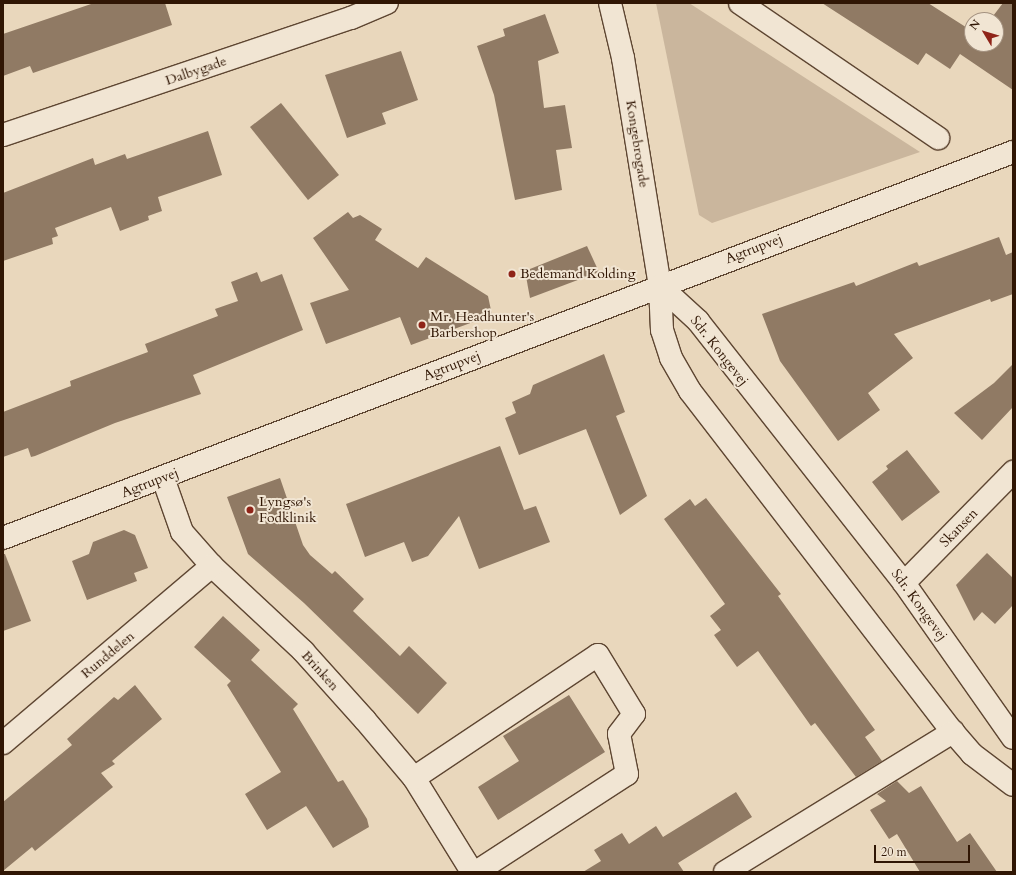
<!DOCTYPE html>
<html>
<head>
<meta charset="utf-8">
<style>
  body { margin:0 }
  #map { position:relative; width:1016px; height:875px; overflow:hidden; background:#e9d7bc; font-family:Cardo,serif }
  div>[style] { position:absolute }
  .green>* { inset:0; background:#cab69d }
  .building>* { inset:0; background:#907a64 }
  .roads { filter:drop-shadow(1px 0 #5e4632) drop-shadow(-1px 0 #5e4632) drop-shadow(0 1px #5e4632) drop-shadow(0 -1px #5e4632) }
  .minor>* { height:22px; margin:-11px; padding:0 11px; transform-origin:11px; border-radius:11px; background:#f1e5d3 }
  .dots>* { width:11px; height:11px; translate:-50% -50%; box-sizing:border-box; border:2px solid #f1e5d3; border-radius:50% }
  span { translate:-50% -50%; white-space:nowrap; text-align:center; line-height:1.15; -webkit-text-stroke:4px #f1e5d3; paint-order:stroke }
  .street-label { font-size:14px; color:#301604 }
  .poi-label { font-size:14px; color:#301604 }
  .left { translate:0 -50%; text-align:left }
  .frame { position:absolute; inset:0; border:4px solid #301604; pointer-events:none }
  .north { position:absolute; left:964px; top:12px; width:40px; height:40px; box-sizing:border-box; background:#f1e5d3; border:1px solid #a49280; border-radius:50%; rotate:308deg; font-size:11px; font-weight:700; line-height:16px; text-align:center; color:#301604 }
  .north::after { content:''; display:block; margin:auto; width:14px; height:18px; background:#8f2418; clip-path:polygon(50% 0,100% 100%,50% 72%,0 100%) }
  .scale { position:absolute; left:874px; top:845px; width:96px; height:18px; box-sizing:border-box; border:2px solid #301604; border-top:0; padding-left:5px; font-size:12px; line-height:14px; white-space:nowrap; color:#301604; -webkit-text-stroke:3px #f1e5d3; paint-order:stroke }
</style>
</head>
<body>
<div id="map">
  <div class="green">
    <i style="clip-path:polygon(656px 3px,689px 3px,920px 152px,712px 223px,699px 215px)"></i>
  </div>
  <div class="building">
    <i style="clip-path:polygon(94px 3px,165px 3px,172px 25px,33px 73px,30px 66px,3px 76px,3px 34px)"></i>
    <i style="clip-path:polygon(822px 3px,928px 3px,972px 31px,972px 44px,996px 44px,996px 20px,990px 20px,1003px 3px,1013px 3px,1013px 90px,960px 54px,950px 69px,926px 53px,918px 65px)"></i>
    <i style="clip-path:polygon(545px 14px,559px 53px,538px 61px,544px 108px,565px 105px,572px 148px,556px 150px,562px 190px,515px 200px,494px 95px,477px 46px,505px 36px,503px 29px)"></i>
    <i style="clip-path:polygon(401px 51px,418px 100px,382px 113px,386px 124px,347px 138px,325px 75px)"></i>
    <i style="clip-path:polygon(281px 103px,339px 175px,308px 200px,250px 127px)"></i>
    <i style="clip-path:polygon(208px 131px,222px 175px,158px 197px,162px 211px,148px 216px,149px 220px,120px 231px,111px 207px,55px 228px,58px 236px,52px 238px,53px 244px,3px 261px,3px 193px,93px 158px,95px 165px,125px 154px,127px 159px)"></i>
    <i style="clip-path:polygon(348px 212px,353px 218px,360px 215px,382px 229px,375px 240px,418px 268px,426px 257px,488px 296px,492px 315px,411px 345px,400px 317px,326px 344px,310px 303px,349px 290px,313px 238px)"></i>
    <i style="clip-path:polygon(999px 237px,1006px 255px,1013px 252px,1013px 294px,991px 302px,990px 299px,894px 334px,913px 358px,868px 393px,880px 410px,838px 441px,780px 361px,762px 314px,854px 282px,856px 286px,917px 262px,919px 266px)"></i>
    <i style="clip-path:polygon(587px 246px,599px 272px,530px 298px,525px 271px)"></i>
    <i style="clip-path:polygon(257px 272px,261px 282px,282px 274px,303px 330px,193px 375px,201px 394px,115px 423px,35px 456px,31px 457px,28px 448px,3px 457px,3px 412px,71px 386px,70px 381px,148px 352px,145px 344px,218px 316px,215px 309px,238px 301px,231px 282px)"></i>
    <i style="clip-path:polygon(604px 354px,625px 412px,616px 416px,647px 496px,620px 515px,586px 429px,519px 455px,505px 418px,516px 413px,512px 402px,530px 394px,533px 385px)"></i>
    <i style="clip-path:polygon(1013px 364px,1013px 407px,982px 440px,954px 413px,994px 383px)"></i>
    <i style="clip-path:polygon(500px 446px,524px 510px,536px 506px,550px 542px,479px 569px,459px 516px,428px 556px,412px 562px,404px 542px,365px 557px,346px 504px)"></i>
    <i style="clip-path:polygon(907px 450px,940px 492px,902px 521px,872px 482px,888px 469px,886px 466px)"></i>
    <i style="clip-path:polygon(280px 478px,303px 545px,310px 555px,332px 574px,335px 571px,364px 599px,353px 611px,400px 656px,409px 646px,447px 683px,418px 714px,304px 603px,248px 554px,227px 497px)"></i>
    <i style="clip-path:polygon(706px 498px,781px 594px,778px 596px,875px 730px,865px 737px,882px 761px,856px 777px,815px 723px,811px 726px,758px 651px,737px 667px,714px 635px,721px 630px,710px 616px,725px 604px,664px 519px,690px 499px,695px 506px)"></i>
    <i style="clip-path:polygon(124px 530px,135px 535px,148px 568px,134px 573px,137px 581px,87px 600px,72px 561px,89px 554px,93px 542px)"></i>
    <i style="clip-path:polygon(987px 553px,1013px 578px,1013px 605px,995px 624px,982px 612px,974px 621px,956px 585px)"></i>
    <i style="clip-path:polygon(3px 554px,5px 554px,31px 621px,3px 631px)"></i>
    <i style="clip-path:polygon(223px 616px,260px 650px,251px 660px,298px 704px,293px 709px,338px 782px,343px 780px,367px 819px,369px 827px,333px 848px,306px 806px,267px 830px,245px 794px,281px 772px,227px 685px,231px 681px,194px 647px)"></i>
    <i style="clip-path:polygon(135px 685px,162px 719px,112px 761px,115px 764px,101px 773px,113px 787px,35px 851px,32px 847px,3px 871px,3px 802px,72px 745px,67px 739px,114px 697px,118px 700px)"></i>
    <i style="clip-path:polygon(569px 695px,605px 752px,498px 820px,478px 787px,519px 761px,503px 736px)"></i>
    <i style="clip-path:polygon(897px 781px,909px 793px,921px 786px,957px 842px,970px 833px,997px 872px,920px 872px,897px 834px,889px 839px,870px 810px,886px 801px,877px 794px)"></i>
    <i style="clip-path:polygon(736px 792px,752px 817px,678px 863px,684px 872px,583px 872px,601px 861px,594px 850px,622px 833px,629px 844px,656px 826px,663px 837px)"></i>
  </div>
  <div class="roads">
    <div class="minor">
      <i style="left:610px;top:3px;width:57px;rotate:76.7deg"></i>
      <i style="left:623px;top:58px;width:231px;rotate:80.8deg"></i>
      <i style="left:660px;top:286px;width:44px;rotate:87.4deg"></i>
      <i style="left:662px;top:330px;width:29px;rotate:72deg"></i>
      <i style="left:671px;top:358px;width:38px;rotate:60deg"></i>
      <i style="left:690px;top:391px;width:431px;rotate:52.4deg"></i>
      <i style="left:953px;top:732px;width:29px;rotate:49deg"></i>
      <i style="left:972px;top:754px;width:51px;rotate:37.1deg"></i>
      <i style="left:740px;top:3px;width:240px;rotate:34.3deg"></i>
      <i style="left:3px;top:135px;width:367px;rotate:-18.6deg"></i>
      <i style="left:351px;top:18px;width:39px;rotate:-23deg"></i>
      <i style="left:660px;top:286px;width:52px;rotate:42.6deg"></i>
      <i style="left:698px;top:321px;width:333px;rotate:51.8deg"></i>
      <i style="left:904px;top:583px;width:189px;rotate:54.9deg"></i>
      <i style="left:163px;top:478px;width:57px;rotate:70.6deg"></i>
      <i style="left:182px;top:532px;width:45px;rotate:48.6deg"></i>
      <i style="left:212px;top:566px;width:125px;rotate:43deg"></i>
      <i style="left:303px;top:651px;width:93px;rotate:48.1deg"></i>
      <i style="left:365px;top:720px;width:76px;rotate:49.8deg"></i>
      <i style="left:414px;top:778px;width:110px;rotate:58.3deg"></i>
      <i style="left:3px;top:538px;width:1081px;rotate:-20.92deg"></i>
      <i style="left:904px;top:583px;width:156px;rotate:-45.5deg"></i>
      <i style="left:3px;top:743px;width:274px;rotate:-40.3deg"></i>
      <i style="left:414px;top:778px;width:221px;rotate:-33.8deg"></i>
      <i style="left:598px;top:655px;width:69px;rotate:58.6deg"></i>
      <i style="left:634px;top:714px;width:25px;rotate:127deg"></i>
      <i style="left:619px;top:734px;width:41px;rotate:78.7deg"></i>
      <i style="left:627px;top:774px;width:180px;rotate:147deg"></i>
      <i style="left:725px;top:872px;width:268px;rotate:-31.6deg"></i>
    </div>
  </div>
  <div class="dots">
    <i style="left:512px;top:274px;background:#8f2418"></i>
    <i style="left:422px;top:325px;background:#8f2418"></i>
    <i style="left:250px;top:510px;background:#8f2418"></i>
  </div>
  <div class="street-label">
    <span style="left:196px;top:71px;rotate:-19deg">Dalbygade</span>
    <span style="left:637px;top:144px;rotate:81deg">Kongebrogade</span>
    <span style="left:754px;top:249px;rotate:-21deg">Agtrupvej</span>
    <span style="left:719px;top:351px;rotate:52deg">Sdr. Kongevej</span>
    <span style="left:452px;top:366px;rotate:-21deg">Agtrupvej</span>
    <span style="left:150px;top:483px;rotate:-21deg">Agtrupvej</span>
    <span style="left:959px;top:528px;rotate:-46deg">Skansen</span>
    <span style="left:919px;top:605px;rotate:54deg">Sdr. Kongevej</span>
    <span style="left:108px;top:655px;rotate:-40deg">Runddelen</span>
    <span style="left:320px;top:671px;rotate:48deg">Brinken</span>
  </div>
  <div class="poi-label">
    <span class="left" style="left:520px;top:274px">Bedemand Kolding</span>
    <span class="left" style="left:430px;top:325px">Mr. Headhunter's<br>Barbershop</span>
    <span class="left" style="left:259px;top:510px">Lyngsø's<br>Fodklinik</span>
  </div>
  <div class="frame"></div>
  <div class="north">N</div>
  <div class="scale">20 m</div>
</div>
</body>
</html>
